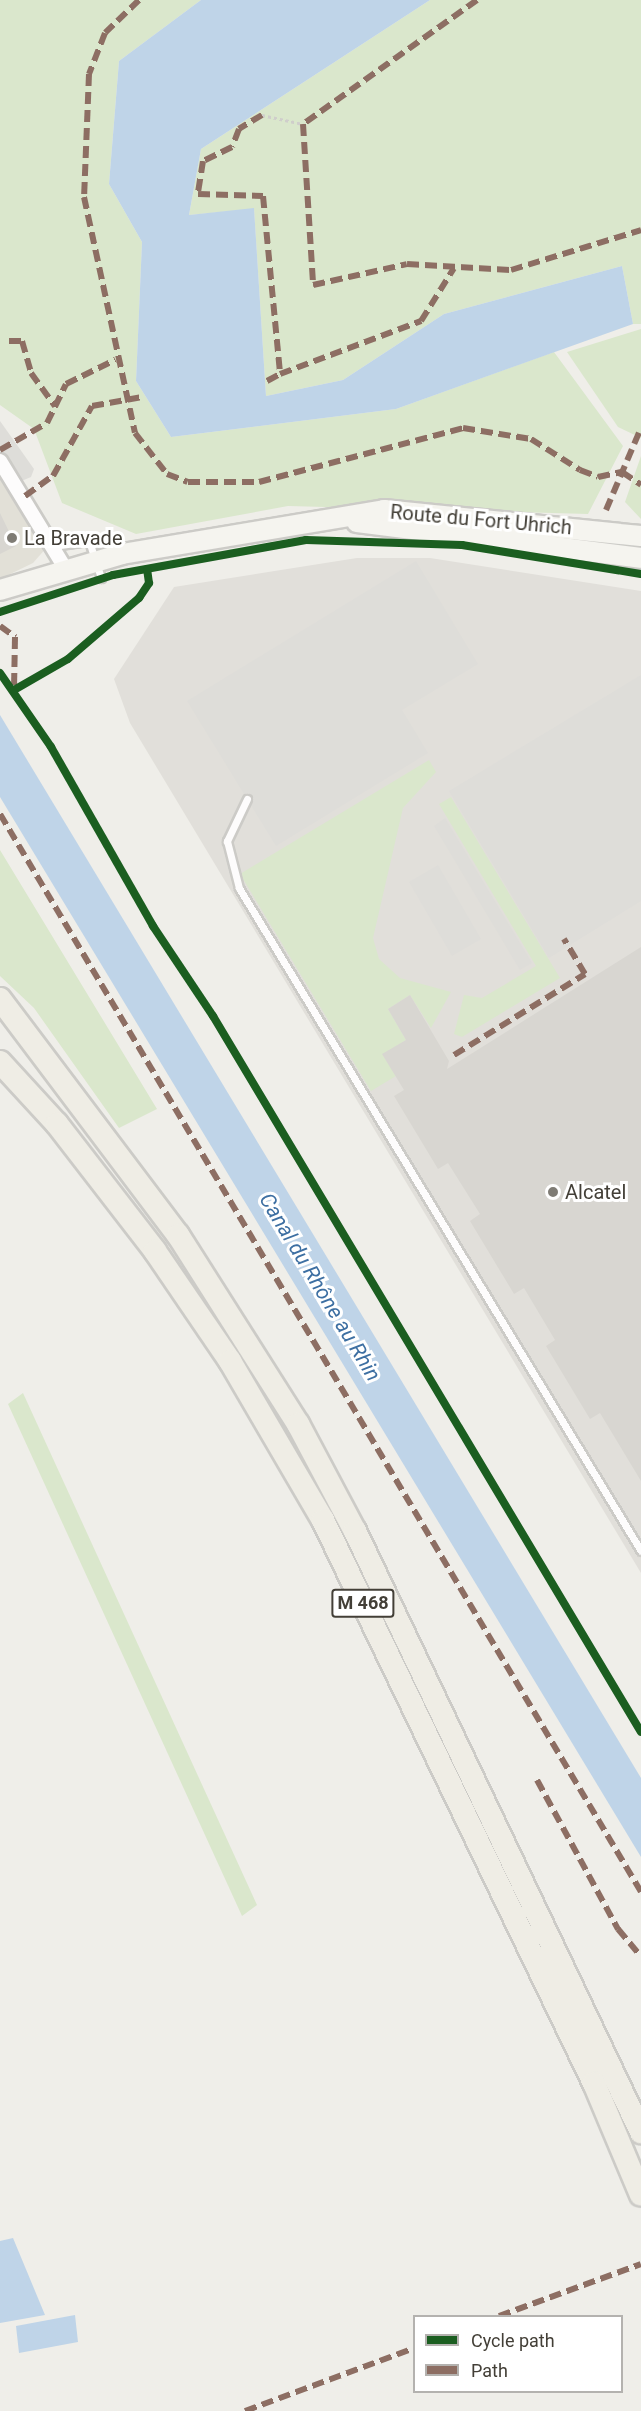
<!DOCTYPE html>
<meta charset="utf-8">
<style>
body{margin:0}
#map{position:relative;width:641px;height:2411px;overflow:hidden;background:#efeee9;font-family:Roboto,sans-serif}
div>[style]{position:absolute}
[style*='--x']{left:calc(var(--x)*1px);top:calc(var(--y)*1px);width:calc(var(--w)*1px);rotate:calc(var(--a)*1deg)}
.residential>*{inset:0;background:#e2e0d7}
.industrial>*{inset:0;background:#e1dfda}
.green>*{inset:0;background:#dae7cc}
.parking>*{inset:0;background:#deddd9}
.water>*{inset:0;background:#bfd4e8}
.building>*{inset:0;background:#d8d6d1}
.path>*{height:3px;margin-top:-1.5px;transform-origin:0;background:repeating-linear-gradient(90deg,#cfcecb 0 3px,transparent 0 6px)}
.roads{filter:drop-shadow(2px 0 #cccbc7) drop-shadow(-2px 0 #cccbc7) drop-shadow(0 2px #cccbc7) drop-shadow(0 -2px #cccbc7)}
.lane>*{height:7px;margin:-3.5px;padding:0 3.5px;transform-origin:3.5px;border-radius:3.5px;background:#fdfcfc}
.street>*{height:14px;margin:-7px;padding:0 7px;transform-origin:7px;border-radius:7px;background:#fdfcfc}
.secondary>*{height:20px;margin:-10px;padding:0 10px;transform-origin:10px;border-radius:10px;background:#f5f4ef}
.primary>*{height:22px;margin:-11px;padding:0 11px;transform-origin:11px;border-radius:11px;background:#efede5}
.quiet>*{height:6px;margin-top:-3px;transform-origin:0;background:repeating-linear-gradient(90deg,#8d6e63 0 12px,transparent 0 18px)}
.cycleway>*{height:8px;margin:-4px;padding:0 4px;transform-origin:4px;border-radius:4px;background:#1b5e20}
.dots>*{width:16px;height:16px;translate:-50% -50%;box-sizing:border-box;border:3px solid #fff;border-radius:50%}
span{translate:-50% -50%;white-space:nowrap;text-align:center;line-height:1.15;-webkit-text-stroke:6px #fff;paint-order:stroke}
.shield-label span{padding:2px 4px;background:#fff;border:2px solid;border-radius:4px;-webkit-text-stroke-width:0}
.shield-label{font-size:18px;color:#433f37;font-weight:700}
.street-label{font-size:20px;color:#433f37}
.poi-label{font-size:20px;color:#433f37}
.left{translate:0 -50%;text-align:left}
.water-label{font-size:21px;color:#3d6fa2;font-style:italic}
.legend{position:absolute;left:413px;top:2315px;width:210px;height:78px;box-sizing:border-box;background:#fff;border:2px solid #b4b2af;margin:0;padding:8px 10px;list-style:none;font-size:18px;color:#433f37}
.legend li{display:flex;align-items:center;gap:12px;height:30px}
.legend b{width:30px;border:2px solid #b4b2af}
</style>
<div id="map">
<div class="residential">
<div style="clip-path:polygon(0 452px,55px 538px,33px 563px,0 579px)"></div>
</div>
<div class="industrial">
<div style="clip-path:polygon(357px 558px,430px 558px,641px 591px,641px 1573px,130px 723px,114px 679px,174px 587px)"></div>
</div>
<div class="green">
<div style="clip-path:polygon(0 0,201px 0,119px 61px,109px 184px,142px 242px,136px 381px,171px 437px,396px 409px,554px 352px,623px 446px,588px 514px,288px 506px,136px 534px,62px 503px,34px 429px,0 405px)"></div>
<div style="clip-path:polygon(430px 0,641px 0,641px 324px,633px 324px,622px 266px,444px 314px,343px 380px,266px 396px,254px 209px,189px 215px,201px 149px)"></div>
<div style="clip-path:polygon(641px 329px,641px 438px,618px 427px,567px 352px)"></div>
<div style="clip-path:polygon(641px 456px,641px 519px,625px 502px)"></div>
<div style="clip-path:polygon(429px 760px,436px 772px,403px 808px,373px 938px,379px 959px,400px 978px,451px 992px,431px 1028px,410px 995px,388px 1009px,406px 1040px,383px 1055px,396px 1076px,371px 1091px,240px 874px)"></div>
<div style="clip-path:polygon(451px 797px,560px 978px,462px 1037px,454px 1034px,464px 995px,482px 998px,536px 966px,439px 804px)"></div>
<div style="clip-path:polygon(0 850px,157px 1109px,119px 1128px,34px 1008px,0 976px)"></div>
<div style="clip-path:polygon(23px 1393px,257px 1905px,242px 1916px,8px 1404px)"></div>
</div>
<div class="parking">
<div style="clip-path:polygon(0 421px,34px 469px,31px 477px,19px 482px,0 458px)"></div>
<div style="clip-path:polygon(416px 561px,478px 664px,402px 710px,428px 753px,276px 846px,187px 701px)"></div>
<div style="clip-path:polygon(641px 675px,641px 901px,549px 958px,449px 791px)"></div>
<div style="clip-path:polygon(445px 818px,532px 963px,520px 970px,434px 826px)"></div>
<div style="clip-path:polygon(438px 865px,481px 939px,452px 956px,409px 882px)"></div>
</div>
<div class="water">
<div style="clip-path:polygon(201px 0,430px 0,201px 149px,189px 215px,254px 208px,266px 396px,343px 380px,444px 314px,622px 266px,633px 324px,396px 409px,171px 437px,136px 381px,142px 242px,109px 184px,119px 61px)"></div>
<div style="clip-path:polygon(0 715px,641px 1778px,641px 1857px,0 797px)"></div>
<div style="clip-path:polygon(13px 2238px,45px 2315px,0 2323px,0 2241px)"></div>
<div style="clip-path:polygon(75px 2315px,78px 2342px,19px 2353px,16px 2326px)"></div>
</div>
<div class="building">
<div style="clip-path:polygon(0 513px,16px 546px,0 554px)"></div>
<div style="clip-path:polygon(641px 947px,641px 1481px,600px 1413px,590px 1419px,546px 1346px,555px 1340px,524px 1288px,514px 1294px,470px 1221px,480px 1214px,448px 1163px,438px 1169px,394px 1096px,404px 1090px,382px 1054px,406px 1040px,388px 1009px,410px 995px,449px 1061px,447px 1069px)"></div>
</div>
<div class="path">
<div style="--x:262;--y:115;--w:42;--a:12.4"></div>
</div>
<div class="roads">
<div class="lane">
<div style="--x:53;--y:546;--w:36;--a:-8"></div>
<div style="--x:89;--y:541;--w:39;--a:72"></div>
<div style="--x:247;--y:799;--w:47;--a:115.5"></div>
<div style="--x:227;--y:841;--w:49;--a:75.7"></div>
<div style="--x:239;--y:888;--w:775;--a:58.77"></div>
</div>
<div class="street">
<div style="--x:0;--y:461;--w:125;--a:58.7"></div>
</div>
<div class="secondary">
<div style="--x:357;--y:522;--w:286;--a:7.2"></div>
<div style="--x:0;--y:590;--w:127;--a:-16.4"></div>
<div style="--x:122;--y:554;--w:266;--a:-9.5"></div>
<div style="--x:384;--y:510;--w:258;--a:5.8"></div>
</div>
<div class="primary">
<div style="--x:0;--y:999;--w:296;--a:53"></div>
<div style="--x:178;--y:1235;--w:224;--a:57.6"></div>
<div style="--x:298;--y:1424;--w:121;--a:62"></div>
<div style="--x:355;--y:1531;--w:666;--a:64.55"></div>
<div style="--x:0;--y:1062;--w:84;--a:47.4"></div>
<div style="--x:57;--y:1124;--w:160;--a:52.3"></div>
<div style="--x:155;--y:1251;--w:133;--a:55.7"></div>
<div style="--x:230;--y:1361;--w:184;--a:59.7"></div>
<div style="--x:323;--y:1520;--w:625;--a:64.3"></div>
<div style="--x:594;--y:2083;--w:121;--a:67.2"></div>
</div>
</div>
<div class="quiet">
<div style="--x:139;--y:0;--w:47;--a:135.9"></div>
<div style="--x:105;--y:33;--w:44;--a:111.3"></div>
<div style="--x:89;--y:74;--w:123;--a:92.3"></div>
<div style="--x:84;--y:197;--w:241;--a:77.8"></div>
<div style="--x:135;--y:433;--w:52;--a:52"></div>
<div style="--x:167;--y:474;--w:22;--a:21"></div>
<div style="--x:188;--y:482;--w:71;--a:0"></div>
<div style="--x:259;--y:482;--w:211;--a:-14.8"></div>
<div style="--x:463;--y:428;--w:69;--a:9.2"></div>
<div style="--x:531;--y:439;--w:58;--a:32.3"></div>
<div style="--x:580;--y:470;--w:19;--a:21"></div>
<div style="--x:598;--y:477;--w:25;--a:-12"></div>
<div style="--x:622;--y:472;--w:23;--a:34"></div>
<div style="--x:477;--y:0;--w:214;--a:144.5"></div>
<div style="--x:303;--y:124;--w:161;--a:86.4"></div>
<div style="--x:313;--y:285;--w:96;--a:-12.6"></div>
<div style="--x:407;--y:264;--w:104;--a:3.3"></div>
<div style="--x:511;--y:270;--w:136;--a:-17.1"></div>
<div style="--x:262;--y:115;--w:27;--a:149"></div>
<div style="--x:239;--y:129;--w:19;--a:111"></div>
<div style="--x:232;--y:147;--w:32;--a:154"></div>
<div style="--x:203;--y:161;--w:33;--a:99"></div>
<div style="--x:198;--y:194;--w:65;--a:1.8"></div>
<div style="--x:263;--y:196;--w:179;--a:84.5"></div>
<div style="--x:280;--y:374;--w:151;--a:-20.6"></div>
<div style="--x:421;--y:321;--w:62;--a:-58.1"></div>
<div style="--x:9;--y:341;--w:13;--a:0"></div>
<div style="--x:22;--y:341;--w:33;--a:74"></div>
<div style="--x:31;--y:373;--w:41;--a:54"></div>
<div style="--x:267;--y:381;--w:15;--a:-28"></div>
<div style="--x:0;--y:450;--w:54;--a:-29.9"></div>
<div style="--x:47;--y:423;--w:43;--a:-64"></div>
<div style="--x:66;--y:384;--w:55;--a:-26.1"></div>
<div style="--x:25;--y:496;--w:34;--a:-36"></div>
<div style="--x:53;--y:476;--w:80;--a:-60.9"></div>
<div style="--x:92;--y:406;--w:51;--a:-10.2"></div>
<div style="--x:606;--y:510;--w:89;--a:-66.9"></div>
<div style="--x:0;--y:626;--w:19;--a:36"></div>
<div style="--x:15;--y:637;--w:53;--a:91.1"></div>
<div style="--x:0;--y:814;--w:1254;--a:59.26"></div>
<div style="--x:454;--y:1055;--w:154;--a:-31.7"></div>
<div style="--x:585;--y:974;--w:41;--a:-121"></div>
<div style="--x:537;--y:1780;--w:170;--a:61.5"></div>
<div style="--x:618;--y:1929;--w:35;--a:50"></div>
<div style="--x:499;--y:2316;--w:151;--a:-20.1"></div>
<div style="--x:245;--y:2411;--w:180;--a:-20.4"></div>
</div>
<div class="cycleway">
<div style="--x:0;--y:612;--w:119;--a:-18.1"></div>
<div style="--x:113;--y:575;--w:196;--a:-10.3"></div>
<div style="--x:306;--y:540;--w:156;--a:1.8"></div>
<div style="--x:462;--y:545;--w:181;--a:9.2"></div>
<div style="--x:0;--y:673;--w:90;--a:55.4"></div>
<div style="--x:51;--y:747;--w:206;--a:60.3"></div>
<div style="--x:153;--y:926;--w:108;--a:56.3"></div>
<div style="--x:213;--y:1016;--w:834;--a:59.13"></div>
<div style="--x:14;--y:690;--w:62;--a:-29.9"></div>
<div style="--x:68;--y:659;--w:94;--a:-40.7"></div>
<div style="--x:139;--y:598;--w:18;--a:-56"></div>
<div style="--x:149;--y:583;--w:14;--a:-98"></div>
</div>
<div class="dots">
<div style="left:12px;top:538px;background:#7f7c75"></div>
<div style="left:553px;top:1192px;background:#7f7c75"></div>
</div>
<div class="shield-label">
<span style="left:363px;top:1603px">M 468</span>
</div>
<div class="street-label">
<span style="left:481px;top:520px;rotate:5deg">Route du Fort Uhrich</span>
</div>
<div class="poi-label">
<span class="left" style="left:24px;top:538px">La Bravade</span>
<span class="left" style="left:565px;top:1192px">Alcatel</span>
</div>
<div class="water-label">
<span style="left:320px;top:1287px;rotate:59deg">Canal du Rhône au Rhin</span>
</div>
<ul class="legend">
<li><b style="height:8px;background:#1b5e20"></b>Cycle path</li>
<li><b style="height:8px;background:#8d6e63"></b>Path</li>
</ul>
</div>
